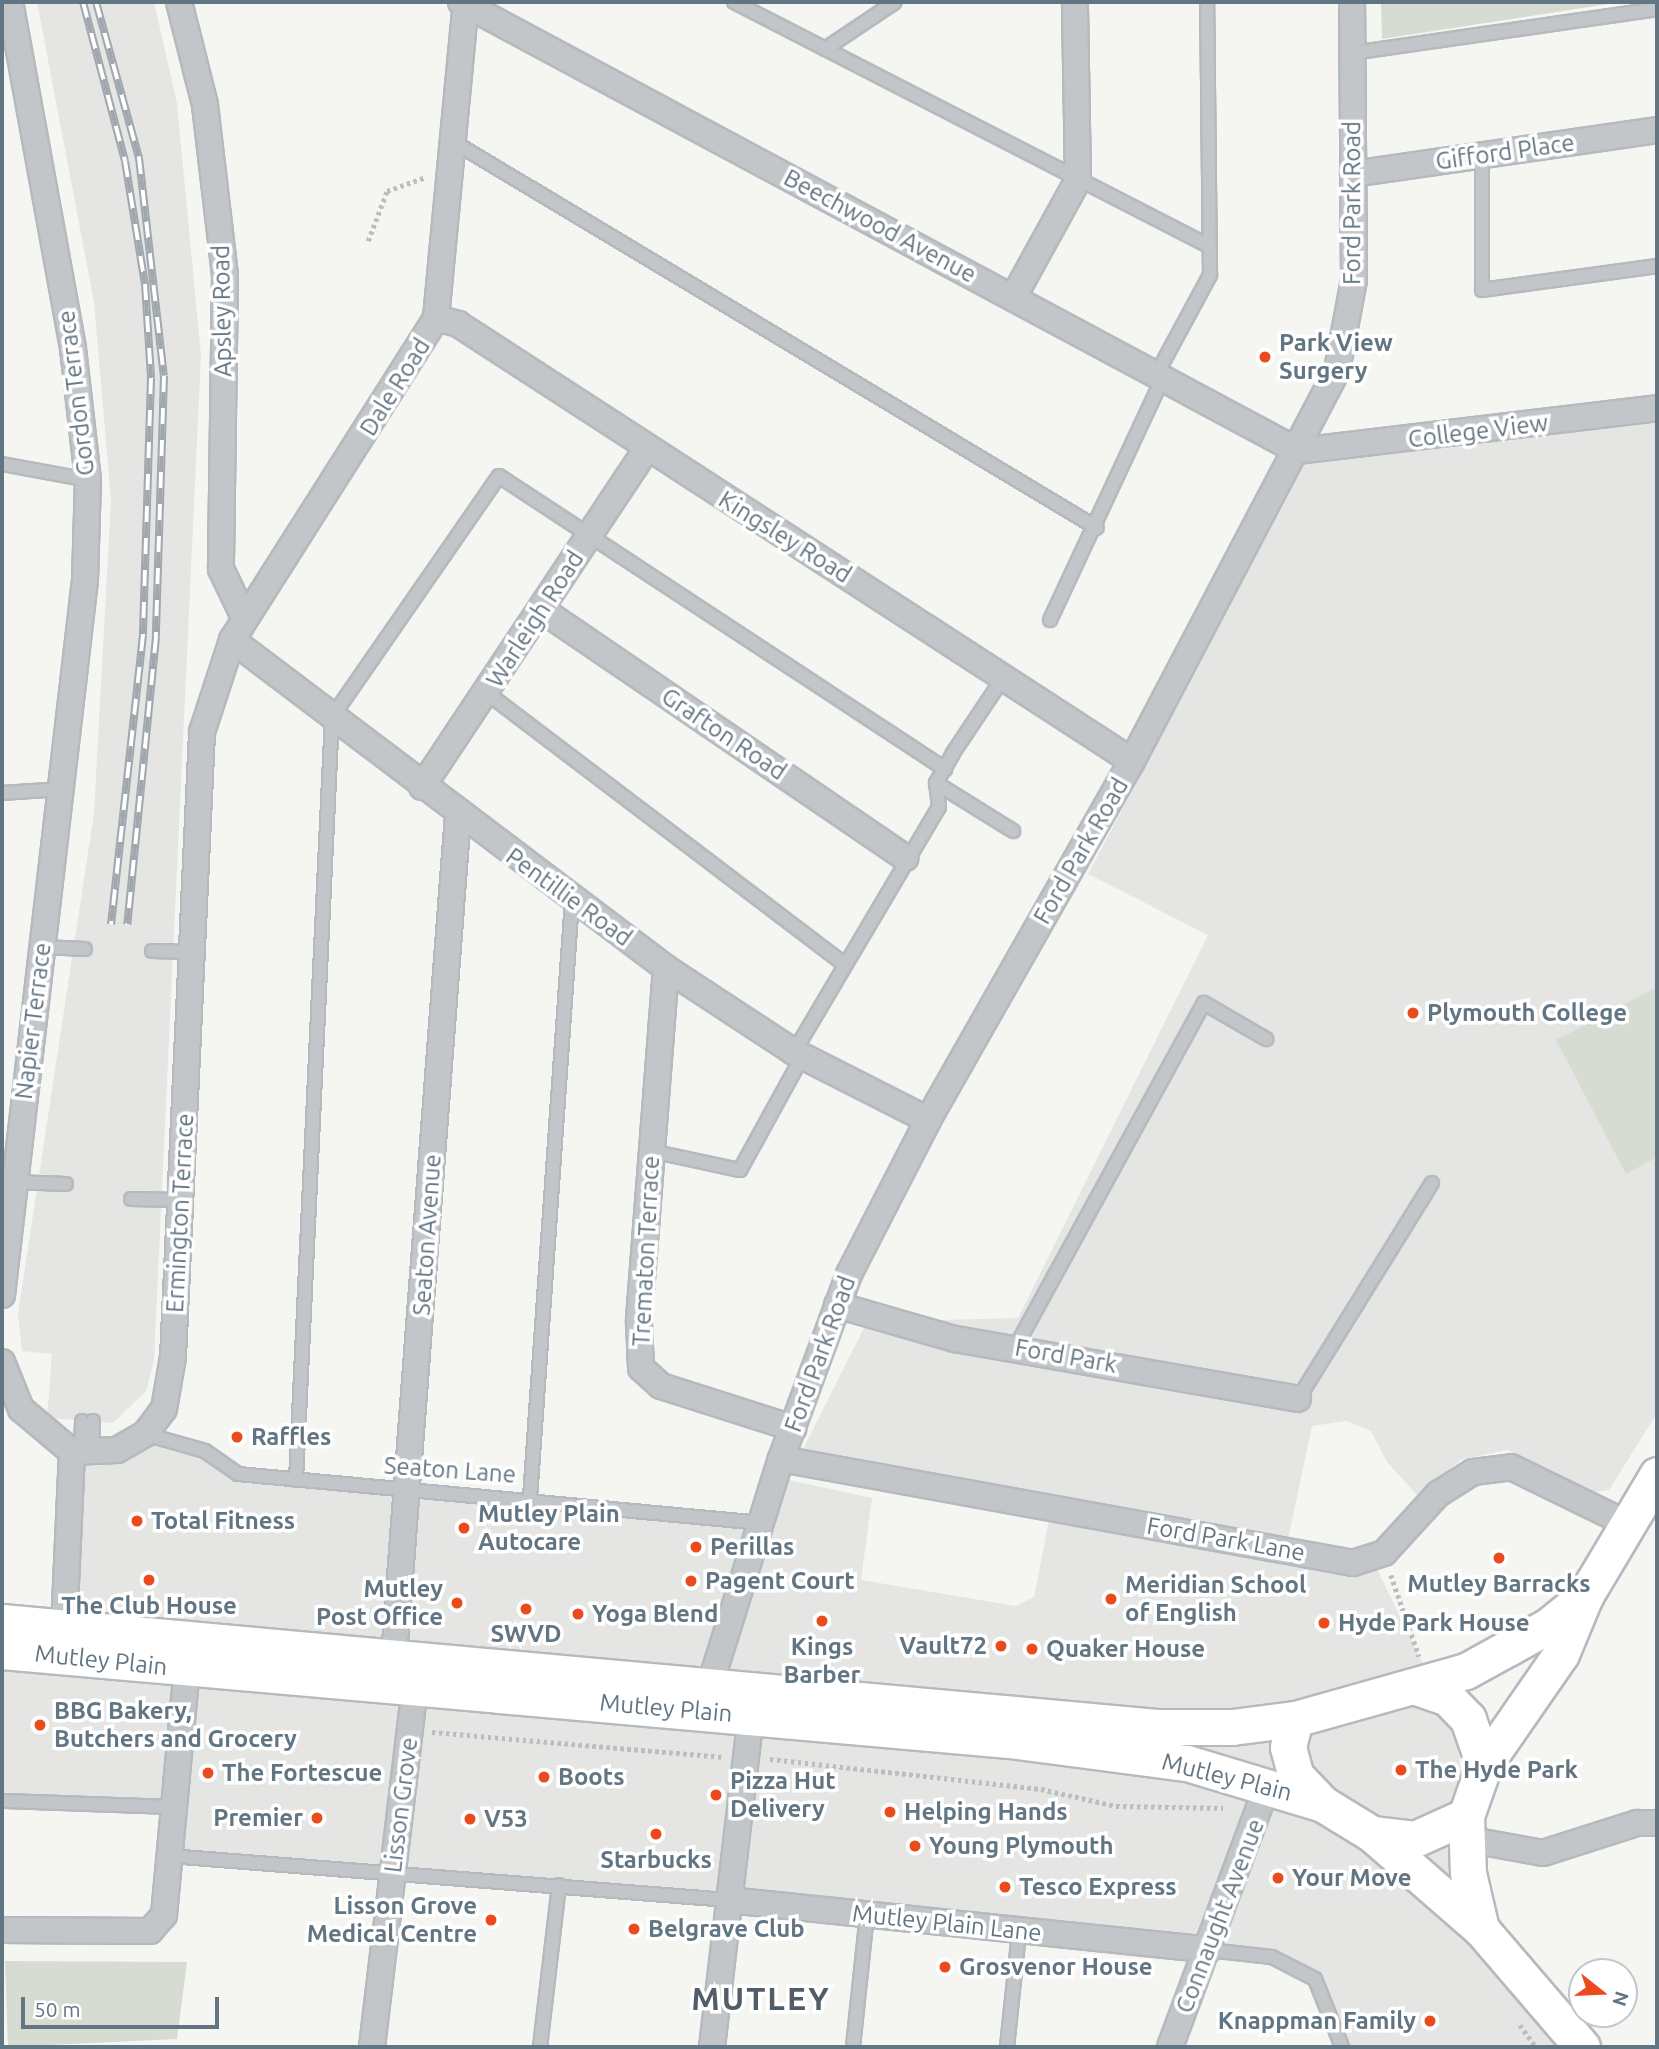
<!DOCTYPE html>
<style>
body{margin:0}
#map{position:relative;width:1659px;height:2049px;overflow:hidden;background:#f5f5f1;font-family:Ubuntu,sans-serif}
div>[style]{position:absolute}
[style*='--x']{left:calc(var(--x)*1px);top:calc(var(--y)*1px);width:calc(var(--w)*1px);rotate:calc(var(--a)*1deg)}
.built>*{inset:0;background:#e5e6e4}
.green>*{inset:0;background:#d6dcd2}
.path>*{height:4.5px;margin-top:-2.25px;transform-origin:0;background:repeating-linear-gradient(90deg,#bbbec0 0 3.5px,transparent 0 7px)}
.roads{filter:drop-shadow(2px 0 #b4babe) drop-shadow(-2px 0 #b4babe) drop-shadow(0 2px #b4babe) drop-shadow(0 -2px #b4babe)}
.lane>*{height:12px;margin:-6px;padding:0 6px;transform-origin:6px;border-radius:6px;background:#c2c6c9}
.street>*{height:24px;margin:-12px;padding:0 12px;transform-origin:12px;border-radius:12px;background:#c2c6c9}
.secondary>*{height:35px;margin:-17.5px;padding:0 17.5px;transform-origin:17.5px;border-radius:17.5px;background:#fff}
.rail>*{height:8px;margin-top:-4px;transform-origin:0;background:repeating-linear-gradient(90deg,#fff 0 16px,#a0a7ad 0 32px);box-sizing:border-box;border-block:2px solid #a0a7ad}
.dots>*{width:19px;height:19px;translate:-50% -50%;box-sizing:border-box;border:4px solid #fff;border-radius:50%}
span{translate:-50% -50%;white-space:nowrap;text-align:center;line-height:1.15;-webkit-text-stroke:7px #fff;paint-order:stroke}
.street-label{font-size:24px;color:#627583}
.poi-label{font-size:24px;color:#627583;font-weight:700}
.left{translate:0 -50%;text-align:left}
.right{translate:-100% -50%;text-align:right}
.district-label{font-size:32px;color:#515e68;font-weight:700;letter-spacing:2px}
.frame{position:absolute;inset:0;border:4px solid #627583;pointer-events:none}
.north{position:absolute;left:1568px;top:1958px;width:70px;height:70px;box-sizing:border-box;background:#fff;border:2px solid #c0c8cd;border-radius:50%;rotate:108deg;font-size:19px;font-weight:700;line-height:28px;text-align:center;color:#627583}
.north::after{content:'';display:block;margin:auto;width:24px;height:32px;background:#ea4a1c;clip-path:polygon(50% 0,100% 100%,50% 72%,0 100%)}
.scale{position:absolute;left:21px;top:1997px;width:198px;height:32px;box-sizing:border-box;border:4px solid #627583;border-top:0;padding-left:9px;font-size:21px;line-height:24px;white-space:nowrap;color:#627583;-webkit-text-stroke:5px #fff;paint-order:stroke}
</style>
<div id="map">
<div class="built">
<div style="clip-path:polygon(37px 2px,154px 2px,177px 103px,201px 355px,154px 1360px,146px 1391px,113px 1423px,47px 1418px,52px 1354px,22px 1351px,18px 1314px,94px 813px,111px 500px,94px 302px)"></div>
<div style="clip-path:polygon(1657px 418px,1657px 1413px,1609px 1490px,1581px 1494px,1508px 1450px,1462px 1459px,1417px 1495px,1387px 1462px,1371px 1431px,1347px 1421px,1312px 1426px,1286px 1549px,797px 1461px,867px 1322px,1018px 1318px,1208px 935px,1088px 874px,1306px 462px)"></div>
<div style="clip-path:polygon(145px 1434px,238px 1474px,761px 1523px,784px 1479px,872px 1498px,861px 1580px,1016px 1606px,1034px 1597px,1050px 1515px,1378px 1571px,1456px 1732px,1481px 1929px,1566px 2027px,1558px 2047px,1342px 2047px,1315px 1979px,1271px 1957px,169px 1856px,173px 1808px,2px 1801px,2px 1624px,66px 1631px,72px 1452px)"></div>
</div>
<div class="green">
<div style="clip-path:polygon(1381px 2px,1621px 2px,1382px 39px)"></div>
<div style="clip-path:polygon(1657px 987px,1657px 1157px,1626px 1174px,1556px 1040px)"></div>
<div style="clip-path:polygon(5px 1961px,187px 1962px,177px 2039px,8px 2047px)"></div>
</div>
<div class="path">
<div style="--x:368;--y:241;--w:53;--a:-69.2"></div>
<div style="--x:387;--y:191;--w:41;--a:-19.7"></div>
<div style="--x:1391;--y:1575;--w:86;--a:70.9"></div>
<div style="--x:432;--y:1732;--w:292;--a:4.9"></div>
<div style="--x:770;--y:1759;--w:273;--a:6.3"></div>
<div style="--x:1041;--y:1789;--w:77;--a:12.8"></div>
<div style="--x:1116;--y:1806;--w:107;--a:1.1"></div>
<div style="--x:1520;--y:2025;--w:27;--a:54"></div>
</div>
<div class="roads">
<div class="lane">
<div style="--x:734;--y:2;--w:532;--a:27.19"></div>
<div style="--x:825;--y:49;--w:84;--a:-33.9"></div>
<div style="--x:1352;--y:53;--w:308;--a:-8.2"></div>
<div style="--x:457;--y:144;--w:746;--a:30.96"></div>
<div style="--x:1482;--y:155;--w:135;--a:90"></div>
<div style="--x:1482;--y:290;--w:177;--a:-7.8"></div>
<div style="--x:1156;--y:375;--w:114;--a:-61.6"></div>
<div style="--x:1210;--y:275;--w:273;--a:-90.6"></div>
<div style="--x:2;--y:464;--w:87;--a:10.5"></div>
<div style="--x:1050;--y:620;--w:267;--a:-65"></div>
<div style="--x:487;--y:693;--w:447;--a:37.2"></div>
<div style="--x:936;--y:783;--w:91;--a:31.9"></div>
<div style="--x:2;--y:793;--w:58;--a:-3.9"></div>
<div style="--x:42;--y:947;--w:43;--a:2.7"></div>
<div style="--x:152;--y:951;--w:40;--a:1.4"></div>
<div style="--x:794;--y:1052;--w:285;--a:-59.4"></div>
<div style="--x:939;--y:807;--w:24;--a:-97"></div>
<div style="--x:936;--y:783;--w:34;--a:-60"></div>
<div style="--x:953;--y:753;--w:94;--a:-56.3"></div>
<div style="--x:651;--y:1151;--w:91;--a:12.1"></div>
<div style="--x:740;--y:1170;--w:129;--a:-61.2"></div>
<div style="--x:15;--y:1182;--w:51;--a:2.2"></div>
<div style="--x:131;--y:1199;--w:49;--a:1.2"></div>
<div style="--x:1016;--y:1346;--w:391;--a:-61.3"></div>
<div style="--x:1204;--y:1003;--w:72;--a:30.1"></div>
<div style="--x:1298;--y:1399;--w:254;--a:-58.2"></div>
<div style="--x:145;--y:1434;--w:62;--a:15.8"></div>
<div style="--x:205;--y:1451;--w:40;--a:34.9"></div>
<div style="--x:238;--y:1474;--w:525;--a:5.35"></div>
<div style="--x:81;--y:1451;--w:30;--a:-88"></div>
<div style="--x:93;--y:1451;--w:30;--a:-90"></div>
<div style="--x:296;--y:1480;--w:764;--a:-87.3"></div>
<div style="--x:332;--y:717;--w:293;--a:-55.3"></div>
<div style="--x:499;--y:476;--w:534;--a:33.3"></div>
<div style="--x:530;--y:1498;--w:599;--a:-85.98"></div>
<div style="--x:2;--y:1801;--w:171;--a:2"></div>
<div style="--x:169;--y:1856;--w:561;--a:4.5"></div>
<div style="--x:1208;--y:1950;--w:64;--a:6.2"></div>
<div style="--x:1272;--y:1957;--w:48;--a:27.1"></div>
<div style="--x:1315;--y:1979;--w:73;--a:68.3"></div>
<div style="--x:540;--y:2047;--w:163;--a:-83.3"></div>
<div style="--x:853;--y:2047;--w:134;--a:-84"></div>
<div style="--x:1007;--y:2047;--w:116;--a:-84"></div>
</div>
<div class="street">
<div style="--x:179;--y:2;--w:106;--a:75.8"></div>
<div style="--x:205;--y:105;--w:171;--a:83.3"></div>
<div style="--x:225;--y:275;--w:294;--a:90.8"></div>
<div style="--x:221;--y:569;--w:55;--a:64.4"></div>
<div style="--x:461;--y:2;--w:950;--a:28.21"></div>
<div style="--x:1298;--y:451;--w:362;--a:-6.8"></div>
<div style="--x:1353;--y:174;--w:307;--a:-8.2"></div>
<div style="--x:1013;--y:298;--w:135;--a:-61.2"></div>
<div style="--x:1078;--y:180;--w:178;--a:-91"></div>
<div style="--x:436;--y:318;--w:23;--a:15"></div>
<div style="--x:458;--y:324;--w:803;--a:32.96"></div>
<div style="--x:542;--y:610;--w:440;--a:34.3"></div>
<div style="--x:232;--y:640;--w:544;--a:37.08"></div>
<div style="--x:666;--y:968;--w:153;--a:33.3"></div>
<div style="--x:794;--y:1052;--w:150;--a:26.9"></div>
<div style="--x:422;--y:787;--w:405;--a:-56.4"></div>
<div style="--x:666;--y:968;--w:355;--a:94.4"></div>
<div style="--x:639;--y:1322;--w:46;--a:87.5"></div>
<div style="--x:641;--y:1368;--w:27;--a:42"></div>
<div style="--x:661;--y:1386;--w:139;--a:17.7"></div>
<div style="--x:2;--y:1295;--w:720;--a:-83.38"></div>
<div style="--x:85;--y:580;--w:100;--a:-88.3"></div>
<div style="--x:88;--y:480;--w:133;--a:-96.5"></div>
<div style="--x:73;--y:348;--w:352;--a:-100.3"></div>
<div style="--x:837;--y:1305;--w:123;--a:16.1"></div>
<div style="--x:955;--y:1339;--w:348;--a:9.9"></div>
<div style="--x:2;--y:1362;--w:51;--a:68"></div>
<div style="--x:21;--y:1409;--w:67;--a:40.1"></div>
<div style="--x:72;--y:1452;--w:45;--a:-2.5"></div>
<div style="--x:117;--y:1450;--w:32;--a:-30"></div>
<div style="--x:145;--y:1434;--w:31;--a:-53"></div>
<div style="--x:164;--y:1409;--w:53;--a:-80.2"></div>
<div style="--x:173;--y:1357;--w:626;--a:-87.34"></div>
<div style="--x:202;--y:732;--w:97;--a:-71.9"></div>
<div style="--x:232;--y:640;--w:381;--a:-57.6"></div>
<div style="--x:436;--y:318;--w:317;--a:-84.6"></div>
<div style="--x:781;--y:1459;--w:581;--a:10.3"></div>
<div style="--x:1353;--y:1563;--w:33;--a:-18"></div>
<div style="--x:1384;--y:1553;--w:80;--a:-47.5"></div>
<div style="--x:1438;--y:1494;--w:41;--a:-32.2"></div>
<div style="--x:1473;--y:1472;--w:38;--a:-7"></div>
<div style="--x:1511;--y:1467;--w:130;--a:26"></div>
<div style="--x:64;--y:1628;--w:176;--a:-87.4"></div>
<div style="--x:394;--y:1656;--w:843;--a:-85.65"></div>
<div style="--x:710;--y:1685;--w:237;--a:-72.6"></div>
<div style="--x:781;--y:1459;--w:197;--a:-69.8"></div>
<div style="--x:849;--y:1274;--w:173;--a:-62.8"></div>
<div style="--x:928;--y:1120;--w:413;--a:-60.4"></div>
<div style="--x:1132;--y:761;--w:441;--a:-62.3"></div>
<div style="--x:1337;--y:370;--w:92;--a:-79.3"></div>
<div style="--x:1354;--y:280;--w:278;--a:-90.4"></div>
<div style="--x:1466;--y:1839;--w:78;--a:10.3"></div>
<div style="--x:1543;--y:1853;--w:99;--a:-17.7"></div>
<div style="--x:1637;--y:1823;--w:20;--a:0"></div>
<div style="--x:728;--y:1900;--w:483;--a:5.9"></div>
<div style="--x:2;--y:1930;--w:148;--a:0.4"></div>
<div style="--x:150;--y:1931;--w:21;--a:-49"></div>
<div style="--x:164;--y:1915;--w:247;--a:-84.7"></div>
<div style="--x:372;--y:2047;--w:362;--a:-83.2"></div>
<div style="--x:712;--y:2047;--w:333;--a:-83.3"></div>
<div style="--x:1170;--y:2047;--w:282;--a:-69.6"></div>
</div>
<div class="secondary">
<div style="--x:2;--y:1622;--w:1162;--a:5.19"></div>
<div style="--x:1159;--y:1727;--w:73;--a:0"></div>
<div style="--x:1232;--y:1727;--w:64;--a:-7.2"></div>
<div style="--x:1295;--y:1719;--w:178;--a:-15.7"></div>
<div style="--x:1466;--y:1671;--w:94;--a:-28.8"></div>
<div style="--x:1548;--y:1626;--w:48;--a:-39"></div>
<div style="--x:2;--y:1651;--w:1011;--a:5.05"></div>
<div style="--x:1009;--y:1740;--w:179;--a:7.4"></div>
<div style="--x:1187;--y:1763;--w:142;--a:16.8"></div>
<div style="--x:1295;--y:1719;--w:29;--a:104"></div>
<div style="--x:1288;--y:1747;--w:30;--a:75"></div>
<div style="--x:1296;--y:1776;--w:39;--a:46"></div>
<div style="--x:1323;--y:1804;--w:57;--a:31.5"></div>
<div style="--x:1372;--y:1834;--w:43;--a:6.6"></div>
<div style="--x:1415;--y:1839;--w:56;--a:-24.3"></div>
<div style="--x:1466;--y:1816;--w:54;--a:-70.6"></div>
<div style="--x:1484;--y:1765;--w:49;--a:-109.2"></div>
<div style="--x:1468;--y:1719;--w:29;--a:-134"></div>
<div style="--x:1448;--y:1698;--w:36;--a:-161"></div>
<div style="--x:1484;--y:1765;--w:135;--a:-55.3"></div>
<div style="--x:1561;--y:1654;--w:63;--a:-67.5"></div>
<div style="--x:1585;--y:1596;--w:141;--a:-59.2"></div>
<div style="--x:1466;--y:1816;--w:57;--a:88"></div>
<div style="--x:1468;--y:1873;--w:57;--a:76.9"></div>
<div style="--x:1372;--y:1834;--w:145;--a:41.1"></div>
<div style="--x:1481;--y:1929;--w:155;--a:49.4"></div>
</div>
</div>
<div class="rail">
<div style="--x:83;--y:2;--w:164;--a:75.2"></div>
<div style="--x:125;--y:161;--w:125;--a:80.8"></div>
<div style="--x:145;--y:284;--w:94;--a:86.3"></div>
<div style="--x:151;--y:378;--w:257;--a:91.8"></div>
<div style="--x:143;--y:635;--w:291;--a:96.3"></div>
<div style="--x:96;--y:2;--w:162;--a:74.6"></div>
<div style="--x:139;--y:158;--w:219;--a:83.5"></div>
<div style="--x:164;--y:376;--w:261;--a:91.8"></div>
<div style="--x:156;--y:637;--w:289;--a:95.7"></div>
</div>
<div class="dots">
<div style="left:1265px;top:357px;background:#ea4a1c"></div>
<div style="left:1413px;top:1013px;background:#ea4a1c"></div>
<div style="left:237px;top:1437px;background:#ea4a1c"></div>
<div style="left:137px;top:1521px;background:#ea4a1c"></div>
<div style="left:464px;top:1528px;background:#ea4a1c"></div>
<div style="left:696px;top:1547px;background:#ea4a1c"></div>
<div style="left:1499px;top:1558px;background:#ea4a1c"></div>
<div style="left:149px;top:1580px;background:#ea4a1c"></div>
<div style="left:691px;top:1581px;background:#ea4a1c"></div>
<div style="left:1111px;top:1599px;background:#ea4a1c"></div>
<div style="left:457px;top:1603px;background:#ea4a1c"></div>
<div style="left:526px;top:1609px;background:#ea4a1c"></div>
<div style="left:578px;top:1614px;background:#ea4a1c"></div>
<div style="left:822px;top:1621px;background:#ea4a1c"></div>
<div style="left:1324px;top:1623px;background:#ea4a1c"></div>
<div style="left:1001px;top:1646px;background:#ea4a1c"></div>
<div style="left:1032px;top:1649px;background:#ea4a1c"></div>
<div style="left:40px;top:1725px;background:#ea4a1c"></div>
<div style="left:1401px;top:1770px;background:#ea4a1c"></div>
<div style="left:208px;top:1773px;background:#ea4a1c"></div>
<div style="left:544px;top:1777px;background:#ea4a1c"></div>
<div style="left:716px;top:1795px;background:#ea4a1c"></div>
<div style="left:890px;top:1812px;background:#ea4a1c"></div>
<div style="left:317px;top:1818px;background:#ea4a1c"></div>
<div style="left:470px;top:1819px;background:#ea4a1c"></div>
<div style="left:656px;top:1834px;background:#ea4a1c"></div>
<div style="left:915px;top:1846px;background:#ea4a1c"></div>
<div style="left:1278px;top:1878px;background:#ea4a1c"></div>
<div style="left:1005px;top:1887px;background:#ea4a1c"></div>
<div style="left:491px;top:1920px;background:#ea4a1c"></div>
<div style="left:634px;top:1929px;background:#ea4a1c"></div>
<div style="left:945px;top:1967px;background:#ea4a1c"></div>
<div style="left:1430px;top:2021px;background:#ea4a1c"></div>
</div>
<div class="street-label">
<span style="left:1505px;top:152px;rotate:-8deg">Gifford Place</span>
<span style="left:1352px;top:203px;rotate:-90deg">Ford Park Road</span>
<span style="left:880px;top:226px;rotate:28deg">Beechwood Avenue</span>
<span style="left:222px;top:311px;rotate:-91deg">Apsley Road</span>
<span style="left:395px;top:387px;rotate:-58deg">Dale Road</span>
<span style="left:76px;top:393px;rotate:-97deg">Gordon Terrace</span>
<span style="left:1478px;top:431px;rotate:-7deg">College View</span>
<span style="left:785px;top:537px;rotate:32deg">Kingsley Road</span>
<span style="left:535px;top:619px;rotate:-57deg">Warleigh Road</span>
<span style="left:724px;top:734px;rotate:34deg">Grafton Road</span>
<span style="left:1081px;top:851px;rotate:-60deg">Ford Park Road</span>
<span style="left:569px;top:897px;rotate:36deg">Pentillie Road</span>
<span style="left:33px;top:1021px;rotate:-83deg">Napier Terrace</span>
<span style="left:180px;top:1213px;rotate:-87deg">Ermington Terrace</span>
<span style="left:427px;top:1235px;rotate:-86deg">Seaton Avenue</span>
<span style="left:646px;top:1251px;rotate:-87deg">Trematon Terrace</span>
<span style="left:820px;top:1354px;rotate:-70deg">Ford Park Road</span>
<span style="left:1066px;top:1356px;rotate:10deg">Ford Park</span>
<span style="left:450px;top:1470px;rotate:4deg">Seaton Lane</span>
<span style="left:1226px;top:1539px;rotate:10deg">Ford Park Lane</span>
<span style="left:101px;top:1660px;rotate:6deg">Mutley Plain</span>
<span style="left:666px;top:1708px;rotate:5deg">Mutley Plain</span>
<span style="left:1227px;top:1777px;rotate:14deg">Mutley Plain</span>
<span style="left:401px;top:1805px;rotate:-83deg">Lisson Grove</span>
<span style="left:1220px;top:1916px;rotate:-69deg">Connaught Avenue</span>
<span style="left:947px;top:1923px;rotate:6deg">Mutley Plain Lane</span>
</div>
<div class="poi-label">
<span class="left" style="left:1279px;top:357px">Park View<br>Surgery</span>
<span class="left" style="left:1427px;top:1013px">Plymouth College</span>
<span class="left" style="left:251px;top:1437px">Raffles</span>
<span class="left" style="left:478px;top:1528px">Mutley Plain<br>Autocare</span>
<span class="left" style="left:151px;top:1521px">Total Fitness</span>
<span class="left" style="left:710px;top:1547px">Perillas</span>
<span class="left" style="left:705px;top:1581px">Pagent Court</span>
<span style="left:1499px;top:1584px">Mutley Barracks</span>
<span class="left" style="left:1125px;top:1599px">Meridian School<br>of English</span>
<span class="right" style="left:443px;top:1603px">Mutley<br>Post Office</span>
<span style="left:149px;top:1606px">The Club House</span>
<span class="left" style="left:592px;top:1614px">Yoga Blend</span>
<span class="left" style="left:1338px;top:1623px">Hyde Park House</span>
<span style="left:526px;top:1634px">SWVD</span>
<span class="right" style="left:987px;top:1646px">Vault72</span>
<span style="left:822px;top:1661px">Kings<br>Barber</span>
<span class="left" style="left:1046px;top:1649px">Quaker House</span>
<span class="left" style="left:54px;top:1725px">BBG Bakery,<br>Butchers and Grocery</span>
<span class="left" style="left:1415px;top:1770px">The Hyde Park</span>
<span class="left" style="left:222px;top:1773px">The Fortescue</span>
<span class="left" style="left:558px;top:1777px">Boots</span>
<span class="left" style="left:730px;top:1795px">Pizza Hut<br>Delivery</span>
<span class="left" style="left:904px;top:1812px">Helping Hands</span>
<span class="right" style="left:303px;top:1818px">Premier</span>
<span class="left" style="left:484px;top:1819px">V53</span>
<span class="left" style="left:929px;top:1846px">Young Plymouth</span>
<span style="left:656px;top:1860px">Starbucks</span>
<span class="left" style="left:1292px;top:1878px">Your Move</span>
<span class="left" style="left:1019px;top:1887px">Tesco Express</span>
<span class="right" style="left:477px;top:1920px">Lisson Grove<br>Medical Centre</span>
<span class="left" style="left:648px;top:1929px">Belgrave Club</span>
<span class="left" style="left:959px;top:1967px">Grosvenor House</span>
<span class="right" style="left:1416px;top:2021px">Knappman Family</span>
</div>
<div class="district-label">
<span style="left:761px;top:1998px">MUTLEY</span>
</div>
<div class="frame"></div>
<div class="north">N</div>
<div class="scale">50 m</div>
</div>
